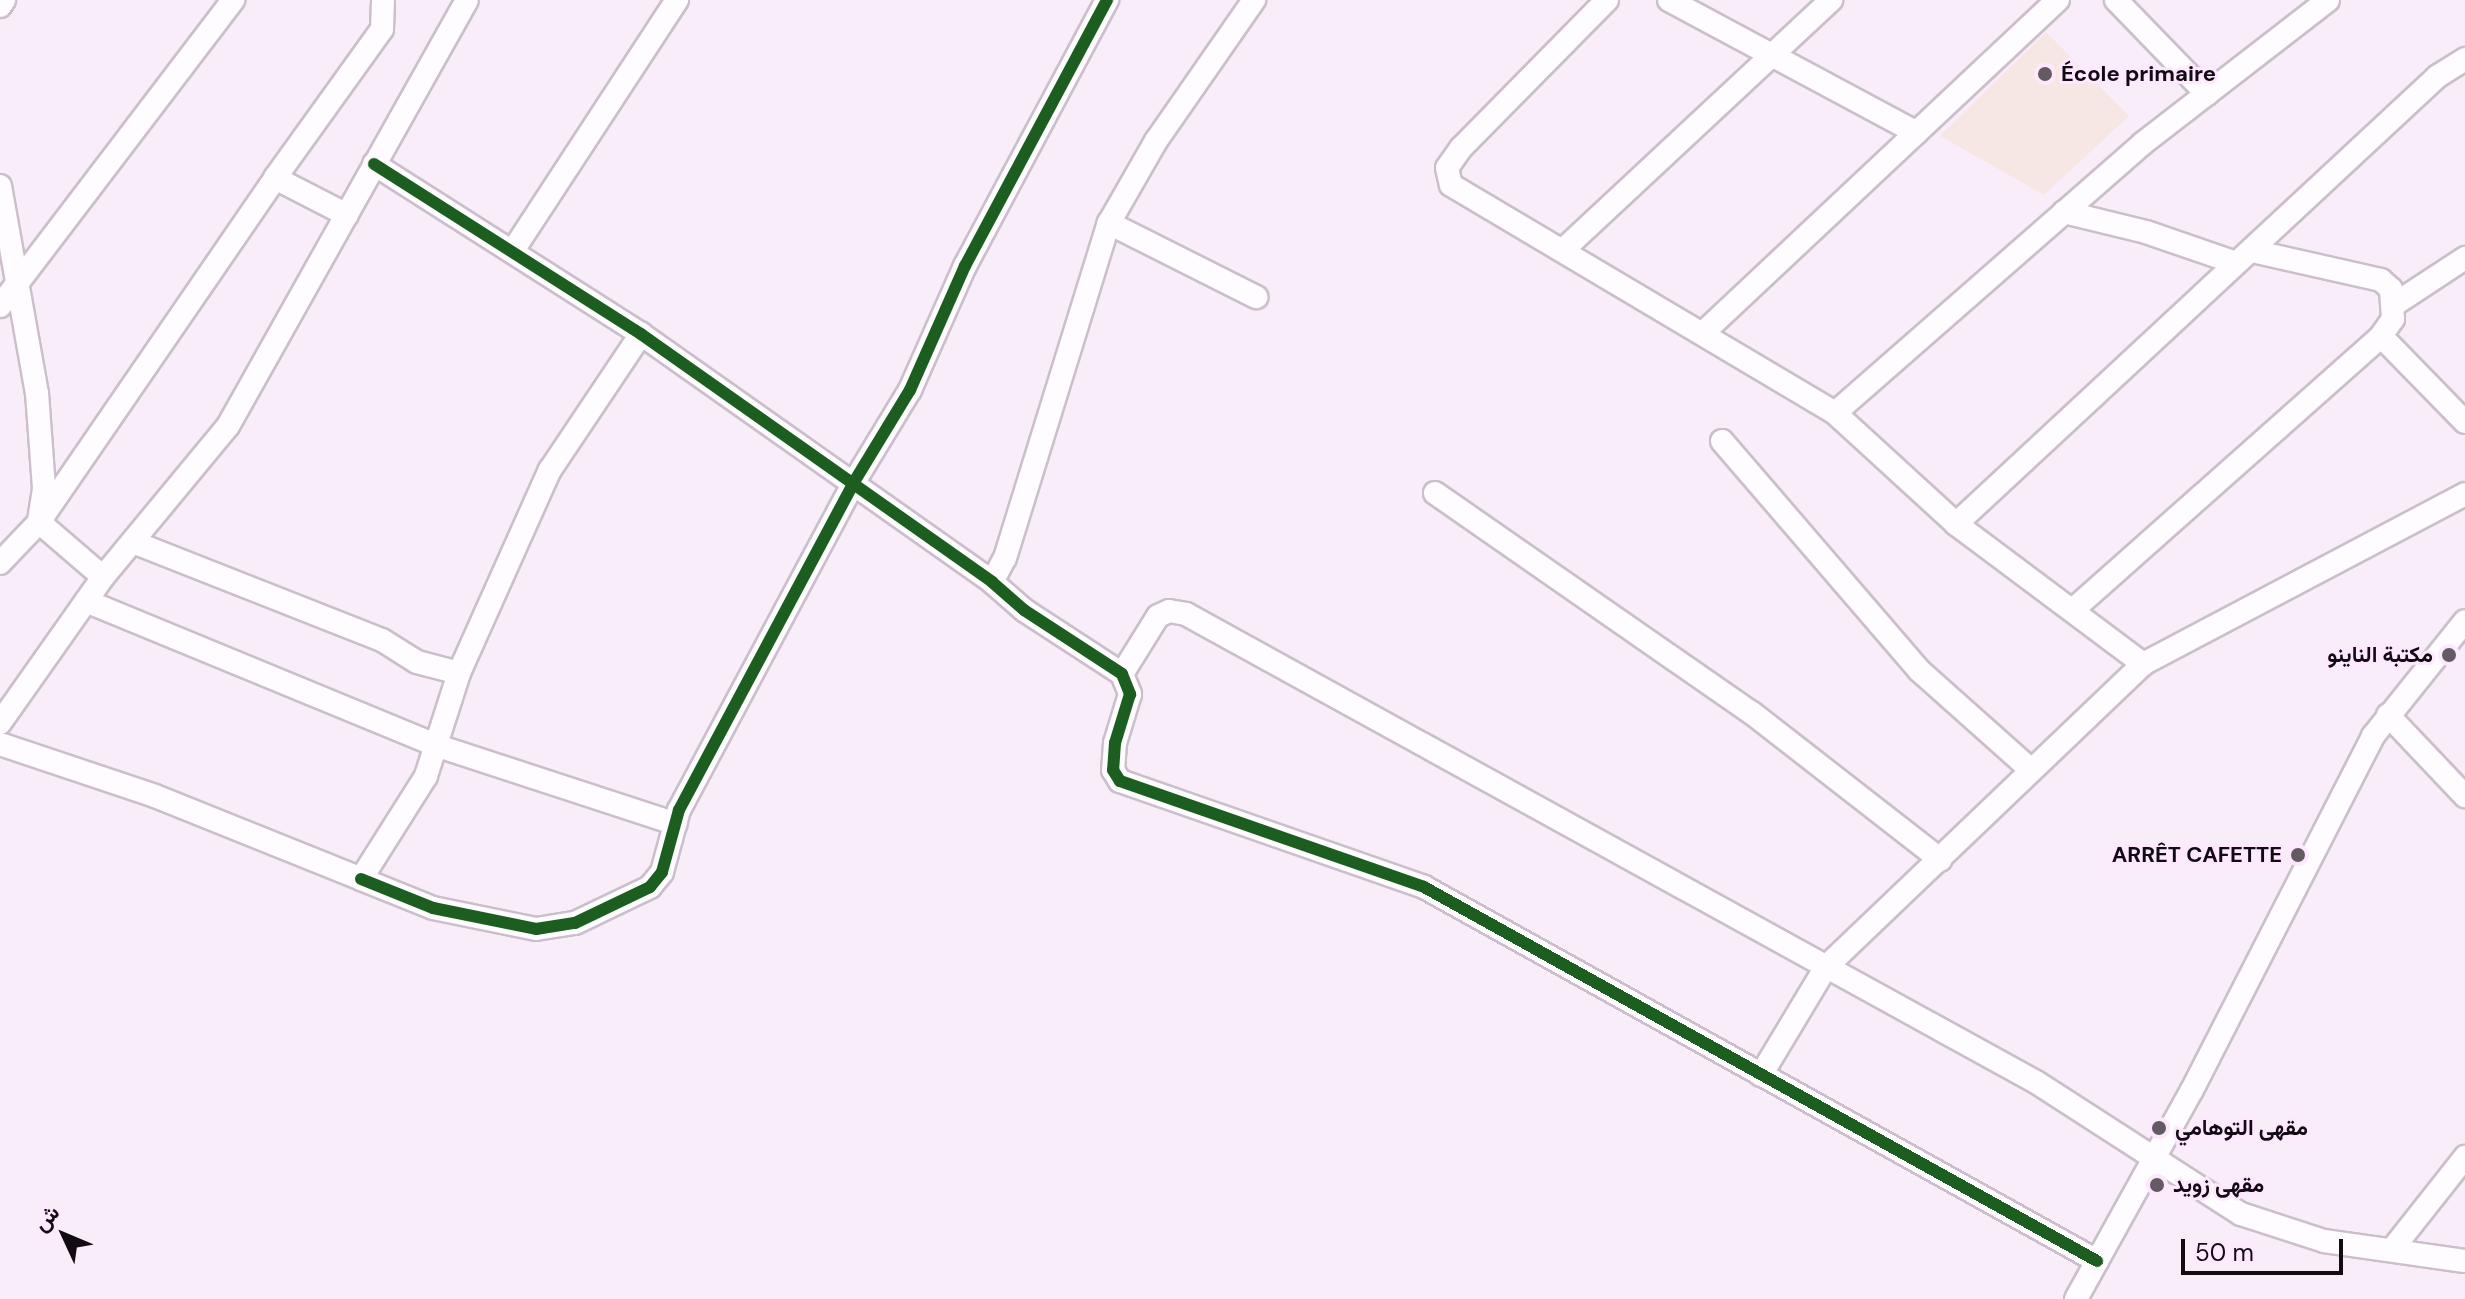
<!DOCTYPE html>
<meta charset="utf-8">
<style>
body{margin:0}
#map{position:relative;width:2465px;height:1299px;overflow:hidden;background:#f9edf9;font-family:"DM Sans",Vazirmatn,sans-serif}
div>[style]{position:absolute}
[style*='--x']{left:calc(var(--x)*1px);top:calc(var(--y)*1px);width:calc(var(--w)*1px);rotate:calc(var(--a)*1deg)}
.education>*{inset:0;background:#f7e7e4}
.roads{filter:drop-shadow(2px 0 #cabfca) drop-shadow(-2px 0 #cabfca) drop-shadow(0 2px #cabfca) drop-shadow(0 -2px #cabfca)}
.street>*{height:22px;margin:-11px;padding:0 11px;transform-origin:11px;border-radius:11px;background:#fefcfe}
.cycleway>*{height:12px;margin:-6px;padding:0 6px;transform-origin:6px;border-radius:6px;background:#1b5e20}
.dots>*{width:22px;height:22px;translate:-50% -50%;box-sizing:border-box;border:4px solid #fde8fe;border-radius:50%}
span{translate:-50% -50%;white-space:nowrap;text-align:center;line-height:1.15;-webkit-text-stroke:6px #fde8fe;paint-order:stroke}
.poi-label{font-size:22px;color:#130b14;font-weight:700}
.left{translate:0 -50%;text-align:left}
.right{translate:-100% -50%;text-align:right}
.north{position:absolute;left:24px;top:1195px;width:80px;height:80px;-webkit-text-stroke:6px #fde8fe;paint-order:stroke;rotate:314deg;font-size:22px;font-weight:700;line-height:32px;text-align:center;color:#130b14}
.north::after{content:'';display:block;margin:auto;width:28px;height:36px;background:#130b14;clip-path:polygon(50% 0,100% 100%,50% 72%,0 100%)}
.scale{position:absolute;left:2181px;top:1239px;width:162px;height:36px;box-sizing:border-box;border:4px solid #130b14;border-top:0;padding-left:10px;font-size:24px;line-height:28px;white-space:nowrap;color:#130b14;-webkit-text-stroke:6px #fde8fe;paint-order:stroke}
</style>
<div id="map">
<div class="education">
<div style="clip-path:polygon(2046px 32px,2129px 116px,2044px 195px,1940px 136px)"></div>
</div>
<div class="roads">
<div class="street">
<div style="--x:1607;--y:0;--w:208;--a:134.6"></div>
<div style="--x:1461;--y:148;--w:24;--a:125"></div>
<div style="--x:1447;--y:168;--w:17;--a:77"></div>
<div style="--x:1451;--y:185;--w:447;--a:30.7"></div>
<div style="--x:1835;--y:413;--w:164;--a:42.5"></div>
<div style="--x:1956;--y:524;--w:234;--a:36.8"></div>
<div style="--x:1669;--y:0;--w:281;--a:28.2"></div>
<div style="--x:2116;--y:0;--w:131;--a:45.9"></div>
<div style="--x:0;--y:6;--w:7;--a:-56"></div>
<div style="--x:374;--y:164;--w:317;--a:32.5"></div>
<div style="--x:641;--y:334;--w:430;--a:35.2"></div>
<div style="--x:992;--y:582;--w:43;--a:41.2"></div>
<div style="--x:1024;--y:610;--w:117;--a:33.1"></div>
<div style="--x:1122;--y:674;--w:22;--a:68"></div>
<div style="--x:1130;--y:694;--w:51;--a:107"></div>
<div style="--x:1115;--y:743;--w:27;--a:94"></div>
<div style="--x:1113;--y:770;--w:13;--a:58"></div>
<div style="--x:1120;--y:781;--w:322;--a:19.2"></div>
<div style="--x:1424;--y:887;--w:770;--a:29.06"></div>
<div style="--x:275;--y:178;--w:183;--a:-54.3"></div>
<div style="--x:382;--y:29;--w:29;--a:-88"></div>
<div style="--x:0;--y:186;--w:210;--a:79.9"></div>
<div style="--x:37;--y:393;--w:96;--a:85.8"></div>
<div style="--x:44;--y:489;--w:33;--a:99"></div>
<div style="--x:39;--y:522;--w:84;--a:40.7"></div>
<div style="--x:2064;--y:212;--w:84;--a:13.7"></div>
<div style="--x:2146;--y:232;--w:95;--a:19"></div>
<div style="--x:1109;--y:223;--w:165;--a:26.7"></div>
<div style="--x:514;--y:249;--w:298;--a:-56.8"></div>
<div style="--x:1563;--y:250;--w:367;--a:-43"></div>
<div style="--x:2395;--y:304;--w:84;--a:-33.3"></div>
<div style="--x:0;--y:306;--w:385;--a:-52.7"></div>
<div style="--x:1703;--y:333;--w:487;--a:-43.2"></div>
<div style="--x:2381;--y:336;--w:120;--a:45.7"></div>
<div style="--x:1835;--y:413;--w:408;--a:-41.2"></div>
<div style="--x:2142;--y:144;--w:235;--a:-37.7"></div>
<div style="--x:1722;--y:441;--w:303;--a:49.3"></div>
<div style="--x:1920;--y:671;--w:149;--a:41.7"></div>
<div style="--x:1435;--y:493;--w:386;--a:34.8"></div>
<div style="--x:1752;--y:713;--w:239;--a:37.9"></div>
<div style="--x:1956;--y:524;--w:658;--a:-42.91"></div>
<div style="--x:2438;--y:76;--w:32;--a:-32"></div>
<div style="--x:133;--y:542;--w:268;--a:21.5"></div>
<div style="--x:382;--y:640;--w:41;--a:32.2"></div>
<div style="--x:417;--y:662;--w:43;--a:14.7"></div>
<div style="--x:0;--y:563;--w:57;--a:-46.4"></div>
<div style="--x:39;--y:522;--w:417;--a:-55.5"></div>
<div style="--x:275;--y:178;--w:81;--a:27.2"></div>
<div style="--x:992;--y:582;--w:27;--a:-62"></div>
<div style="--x:1005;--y:558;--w:351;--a:-72.8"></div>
<div style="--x:1109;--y:223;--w:95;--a:-60.2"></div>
<div style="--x:1156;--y:141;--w:172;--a:-55.2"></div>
<div style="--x:86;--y:601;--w:381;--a:22.4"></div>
<div style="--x:438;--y:746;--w:250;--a:18.1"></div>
<div style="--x:2075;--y:608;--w:409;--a:-41.6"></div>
<div style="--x:2381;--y:336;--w:21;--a:-55"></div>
<div style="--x:2393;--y:319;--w:30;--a:-94"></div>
<div style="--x:2391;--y:289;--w:13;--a:-138"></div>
<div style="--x:2381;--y:280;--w:132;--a:-167.3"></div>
<div style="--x:1122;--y:674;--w:68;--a:-58.2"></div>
<div style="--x:1158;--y:616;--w:12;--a:-24"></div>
<div style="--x:1169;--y:611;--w:17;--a:10"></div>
<div style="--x:1186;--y:614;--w:970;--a:28.84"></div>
<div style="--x:2036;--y:1082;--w:244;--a:32.8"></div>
<div style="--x:2241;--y:1214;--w:87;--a:18"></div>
<div style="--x:2324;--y:1241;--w:142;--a:8.1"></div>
<div style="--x:2388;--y:715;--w:112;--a:46.5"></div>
<div style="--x:0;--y:723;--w:179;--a:-54.8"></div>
<div style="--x:103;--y:577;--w:196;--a:-50.4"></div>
<div style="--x:228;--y:426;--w:488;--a:-60.7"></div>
<div style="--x:0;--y:744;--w:163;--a:18.5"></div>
<div style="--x:155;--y:796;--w:222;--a:21.9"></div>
<div style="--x:361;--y:879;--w:122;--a:-57.7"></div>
<div style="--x:426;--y:776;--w:108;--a:-72.2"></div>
<div style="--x:459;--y:673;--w:222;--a:-65.9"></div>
<div style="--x:550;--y:470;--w:164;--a:-56.2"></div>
<div style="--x:361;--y:879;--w:78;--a:21.9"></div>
<div style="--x:433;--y:908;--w:105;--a:11.5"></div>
<div style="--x:536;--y:929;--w:39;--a:-9"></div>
<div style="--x:575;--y:923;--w:83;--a:-25.6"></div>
<div style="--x:650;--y:887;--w:19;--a:-51"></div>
<div style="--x:662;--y:872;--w:64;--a:-74.7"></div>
<div style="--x:679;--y:810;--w:372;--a:-61.9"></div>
<div style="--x:854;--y:482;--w:108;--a:-58.7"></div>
<div style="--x:910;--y:390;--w:136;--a:-66.1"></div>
<div style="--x:965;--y:266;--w:302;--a:-61.9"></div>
<div style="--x:1761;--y:1075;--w:126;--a:-59"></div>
<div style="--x:1826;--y:967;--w:439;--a:-43.7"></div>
<div style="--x:2143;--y:664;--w:364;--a:-27.8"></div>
<div style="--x:2394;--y:1247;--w:115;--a:-51.7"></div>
<div style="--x:2076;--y:1299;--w:239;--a:-61"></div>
<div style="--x:2192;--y:1090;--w:398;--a:-62.9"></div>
<div style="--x:2373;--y:736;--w:147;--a:-51.3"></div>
</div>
</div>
<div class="cycleway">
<div style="--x:374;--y:164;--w:317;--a:32.5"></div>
<div style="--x:641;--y:334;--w:430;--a:35.2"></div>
<div style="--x:992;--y:582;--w:43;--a:41.2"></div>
<div style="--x:1024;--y:610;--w:117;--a:33.1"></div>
<div style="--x:1122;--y:674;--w:22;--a:68"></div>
<div style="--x:1130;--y:694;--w:51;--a:107"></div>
<div style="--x:1115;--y:743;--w:27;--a:94"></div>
<div style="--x:1113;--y:770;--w:13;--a:58"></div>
<div style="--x:1120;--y:781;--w:322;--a:19.2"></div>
<div style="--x:1424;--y:887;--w:770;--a:29.06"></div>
<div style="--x:361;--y:879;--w:78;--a:21.9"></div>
<div style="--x:433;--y:908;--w:105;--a:11.5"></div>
<div style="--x:536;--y:929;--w:39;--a:-9"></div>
<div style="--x:575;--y:923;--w:83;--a:-25.6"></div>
<div style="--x:650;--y:887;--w:19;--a:-51"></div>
<div style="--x:662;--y:872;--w:64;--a:-74.7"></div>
<div style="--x:679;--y:810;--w:372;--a:-61.9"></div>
<div style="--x:854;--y:482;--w:108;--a:-58.7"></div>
<div style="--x:910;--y:390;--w:136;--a:-66.1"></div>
<div style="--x:965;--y:266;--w:302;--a:-61.9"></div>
</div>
<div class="dots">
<div style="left:2045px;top:74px;background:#645a64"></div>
<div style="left:2449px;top:655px;background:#645a64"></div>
<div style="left:2298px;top:855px;background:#645a64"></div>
<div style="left:2159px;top:1128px;background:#645a64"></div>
<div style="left:2157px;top:1185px;background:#645a64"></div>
</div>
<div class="poi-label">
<span class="left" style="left:2061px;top:74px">École primaire</span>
<span class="right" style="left:2433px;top:655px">مكتبة الناينو</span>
<span class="right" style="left:2282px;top:855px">ARRÊT CAFETTE</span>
<span class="left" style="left:2175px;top:1128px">مقهى التوهامي</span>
<span class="left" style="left:2173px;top:1185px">مقهى زويد</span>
</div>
<div class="north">ش</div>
<div class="scale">50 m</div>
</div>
